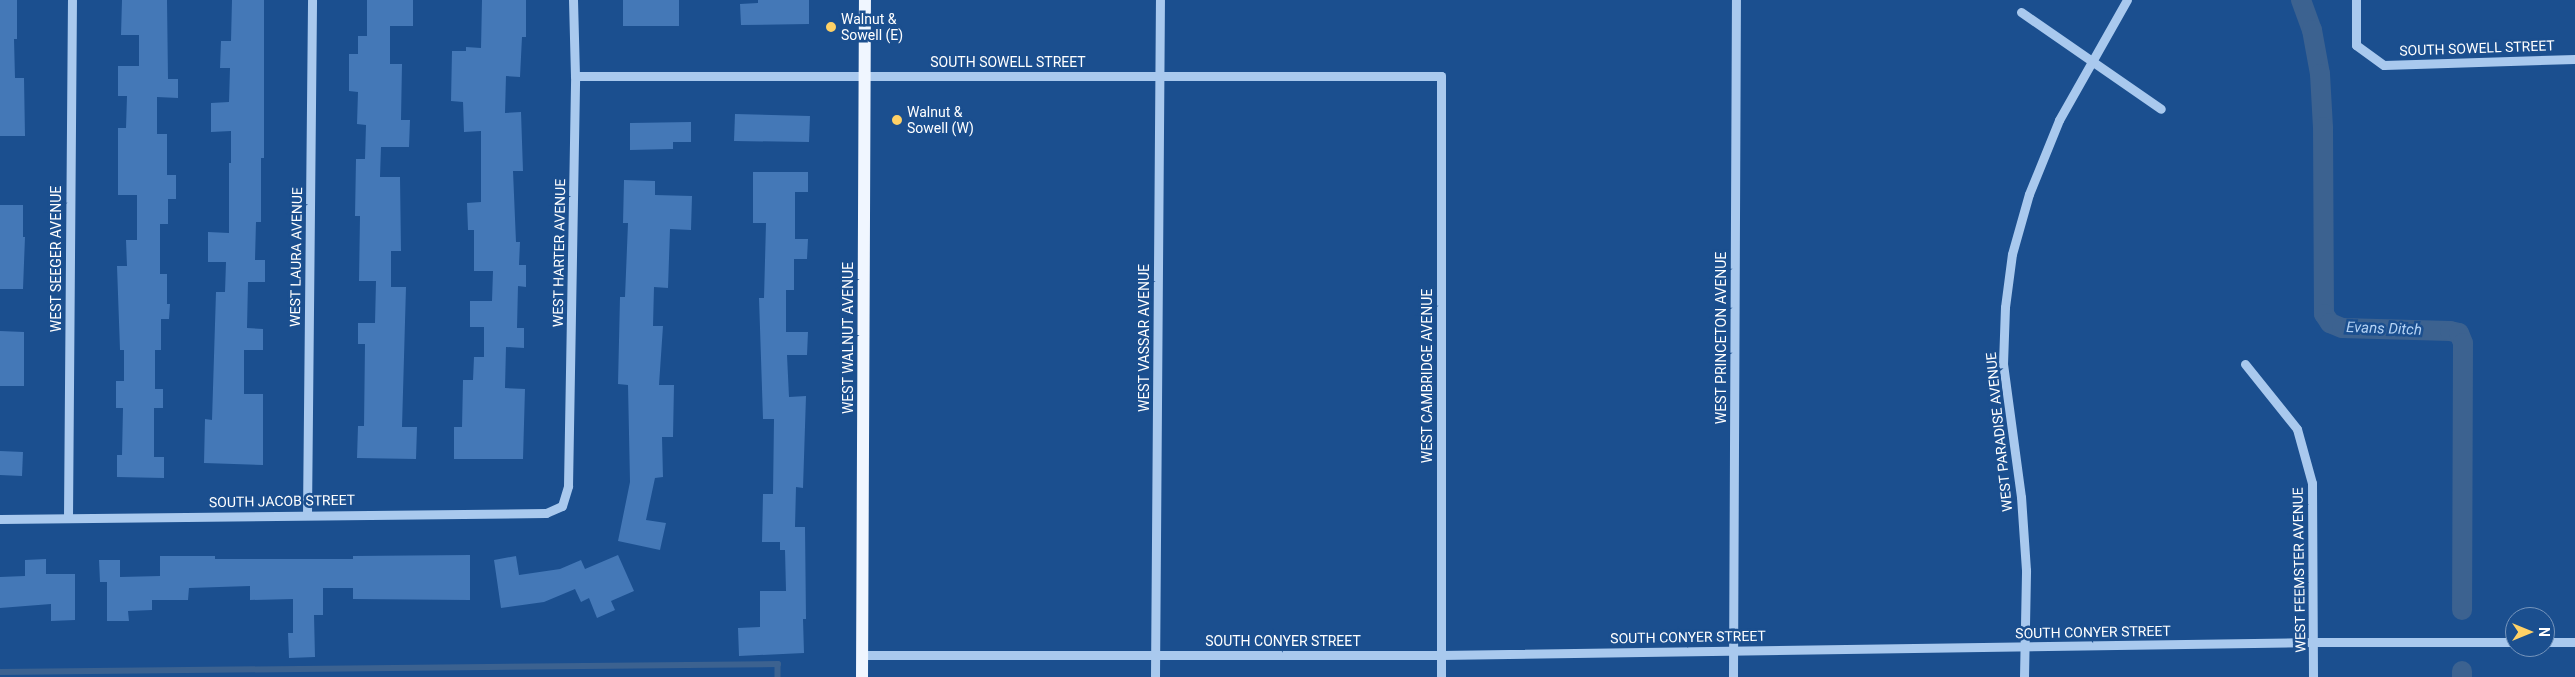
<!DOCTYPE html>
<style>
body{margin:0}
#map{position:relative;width:2575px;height:677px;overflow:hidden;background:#1b4f8f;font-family:Roboto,sans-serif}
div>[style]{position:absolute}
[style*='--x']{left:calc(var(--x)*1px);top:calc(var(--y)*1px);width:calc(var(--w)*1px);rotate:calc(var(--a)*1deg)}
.stream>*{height:5.5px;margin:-2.75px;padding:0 2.75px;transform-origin:2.75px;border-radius:2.75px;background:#3c6290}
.canal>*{height:20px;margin:-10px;padding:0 10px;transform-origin:10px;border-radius:10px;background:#3c6290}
.building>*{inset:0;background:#4478b7}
.minor>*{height:9px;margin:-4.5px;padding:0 4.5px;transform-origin:4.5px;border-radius:4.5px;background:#a9c9ee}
.major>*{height:12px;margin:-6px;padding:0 6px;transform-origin:6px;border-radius:6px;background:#f0f6ff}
.dots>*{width:14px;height:14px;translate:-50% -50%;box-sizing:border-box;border:2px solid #1b4f8f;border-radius:50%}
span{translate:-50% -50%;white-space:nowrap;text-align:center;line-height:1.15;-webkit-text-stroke:5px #1b4f8f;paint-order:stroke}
.poi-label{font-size:14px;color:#fff}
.left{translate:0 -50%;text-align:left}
.street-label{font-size:14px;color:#fff}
.water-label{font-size:15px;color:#b5d3f5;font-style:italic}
.north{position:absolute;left:2505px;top:607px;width:50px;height:50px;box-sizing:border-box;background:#1b4f8f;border:1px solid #7695bc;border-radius:50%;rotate:90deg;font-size:14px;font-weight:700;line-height:20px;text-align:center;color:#fff}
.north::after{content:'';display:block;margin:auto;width:18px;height:22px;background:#ffd166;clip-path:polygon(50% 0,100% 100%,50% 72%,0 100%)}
</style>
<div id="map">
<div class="stream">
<div style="--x:0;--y:672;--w:778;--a:-0.59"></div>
<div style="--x:778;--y:664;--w:13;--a:90"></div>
</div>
<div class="canal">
<div style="--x:2301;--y:0;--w:32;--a:70"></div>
<div style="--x:2312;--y:30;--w:45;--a:79.7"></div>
<div style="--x:2320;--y:74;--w:53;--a:86.8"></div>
<div style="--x:2323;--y:127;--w:187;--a:89.7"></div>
<div style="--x:2324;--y:314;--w:11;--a:56"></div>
<div style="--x:2330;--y:323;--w:13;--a:23"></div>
<div style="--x:2342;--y:328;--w:108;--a:1.6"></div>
<div style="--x:2450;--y:331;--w:9;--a:13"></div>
<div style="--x:2459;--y:333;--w:11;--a:68"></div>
<div style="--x:2463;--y:343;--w:267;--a:90.2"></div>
<div style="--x:2462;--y:677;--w:6;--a:-90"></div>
</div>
<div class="building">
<div style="clip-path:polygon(0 0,17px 0,17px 39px,14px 39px,15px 78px,24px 78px,25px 136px,0 136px)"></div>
<div style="clip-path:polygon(122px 0,167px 0,168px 79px,178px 79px,178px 98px,157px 97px,157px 134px,167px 134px,167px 175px,176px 175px,176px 199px,168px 199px,168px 224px,160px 224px,160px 274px,167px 274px,167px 304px,170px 304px,169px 319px,161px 319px,161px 350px,155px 350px,155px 389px,163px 389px,163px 408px,154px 408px,154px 457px,164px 457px,164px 478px,117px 477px,117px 455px,122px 455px,123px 408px,116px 408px,116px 381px,124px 381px,124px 350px,120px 350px,117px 266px,127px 266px,126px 240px,137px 240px,137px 195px,118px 195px,118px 128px,126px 128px,127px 96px,118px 96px,118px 66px,139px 66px,139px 35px,121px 35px)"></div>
<div style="clip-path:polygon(232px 0,264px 0,264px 158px,261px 158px,261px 222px,256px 222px,255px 260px,265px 260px,265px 282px,248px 282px,247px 328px,263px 329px,263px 350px,244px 350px,244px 394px,263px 394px,263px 465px,204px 463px,205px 419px,212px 420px,216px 292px,225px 292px,226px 262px,208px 262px,208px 232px,229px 233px,229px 163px,231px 163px,231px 131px,211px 132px,211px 103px,229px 102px,230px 68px,220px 68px,221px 41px,231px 41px)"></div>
<div style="clip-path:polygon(367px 0,413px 0,413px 26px,390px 26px,390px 64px,402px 64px,401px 120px,410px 120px,409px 147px,381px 147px,380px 177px,400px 177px,401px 251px,391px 251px,391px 287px,406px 287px,402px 427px,417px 427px,416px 459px,357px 458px,358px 426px,364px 426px,365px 344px,358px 344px,358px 323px,375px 323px,376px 281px,359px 281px,360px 216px,355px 216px,356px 159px,365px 159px,366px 125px,357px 124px,358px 92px,349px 91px,349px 54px,358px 54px,358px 36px,367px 36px)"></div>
<div style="clip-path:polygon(482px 0,526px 0,526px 37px,522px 37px,520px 77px,506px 76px,505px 113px,521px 112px,523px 171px,513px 171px,516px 242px,520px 242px,519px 265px,526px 265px,526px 287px,518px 286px,517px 328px,524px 328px,524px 348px,506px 347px,505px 388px,525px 389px,523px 459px,454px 459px,454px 427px,462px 427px,463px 380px,473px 380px,474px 357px,484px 357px,484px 327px,470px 327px,470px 301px,492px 301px,493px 271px,474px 271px,474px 230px,468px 230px,467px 203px,481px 202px,481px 131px,464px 132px,463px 102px,451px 101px,452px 51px,466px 51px,466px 47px,481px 48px)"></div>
<div style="clip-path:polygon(623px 0,679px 0,679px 26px,623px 26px)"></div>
<div style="clip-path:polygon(758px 0,809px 0,809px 24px,741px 25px,740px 4px,758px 3px)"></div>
<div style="clip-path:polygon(735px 114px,810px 116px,809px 142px,734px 141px)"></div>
<div style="clip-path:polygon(691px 122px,691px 142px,673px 142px,673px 149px,630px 150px,630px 123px)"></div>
<div style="clip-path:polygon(753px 172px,808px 172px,808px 192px,795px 192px,795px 239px,808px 239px,807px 259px,794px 259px,794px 290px,786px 290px,786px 332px,808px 332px,807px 355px,787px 355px,789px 397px,806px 396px,803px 488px,796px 487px,795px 527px,805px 527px,806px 619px,803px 619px,804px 653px,739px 656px,738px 628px,760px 627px,760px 591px,786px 591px,785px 550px,780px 550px,780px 542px,762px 542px,763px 494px,773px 494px,774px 419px,763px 419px,759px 298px,764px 298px,766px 223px,753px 223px)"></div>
<div style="clip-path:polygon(624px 180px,655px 181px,655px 195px,692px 196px,691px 230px,670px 229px,668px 288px,654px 287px,653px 326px,663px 326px,659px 385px,674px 385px,673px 437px,662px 437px,663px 477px,655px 478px,646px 520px,666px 523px,660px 550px,618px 541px,630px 482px,628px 385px,618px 384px,620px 297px,625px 297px,628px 223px,623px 223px)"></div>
<div style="clip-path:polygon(0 205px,23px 205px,23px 237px,25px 237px,23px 289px,0 289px)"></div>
<div style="clip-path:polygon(0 331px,24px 332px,24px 386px,0 386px)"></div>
<div style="clip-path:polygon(0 451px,23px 452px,22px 476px,0 475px)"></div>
<div style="clip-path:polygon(470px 555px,470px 600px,353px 599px,353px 588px,323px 588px,323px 615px,314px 615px,315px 657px,289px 658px,288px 633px,293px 633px,293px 599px,250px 600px,250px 586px,189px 588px,188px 600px,152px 600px,152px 610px,128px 611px,129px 621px,107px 621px,107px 582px,100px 582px,99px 560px,120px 560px,120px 577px,160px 576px,160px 556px,215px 556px,215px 559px,353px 559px,353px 556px)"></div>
<div style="clip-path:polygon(618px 555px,634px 591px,611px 601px,615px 610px,597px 618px,589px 598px,581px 602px,575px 589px,544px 602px,501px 608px,494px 560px,516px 556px,519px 575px,560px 569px,581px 560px,585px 569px)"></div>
<div style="clip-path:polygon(46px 559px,46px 574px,75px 574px,75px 620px,51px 621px,51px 604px,0 608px,0 577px,25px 576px,25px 560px)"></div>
</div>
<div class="minor">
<div style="--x:2356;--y:0;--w:45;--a:90"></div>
<div style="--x:2356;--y:45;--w:34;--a:36"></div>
<div style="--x:2384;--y:65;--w:191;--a:-1.8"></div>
<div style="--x:2021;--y:12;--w:170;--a:34.7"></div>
<div style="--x:575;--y:76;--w:866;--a:0"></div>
<div style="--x:1441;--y:76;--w:601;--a:90"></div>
<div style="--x:2245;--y:364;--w:83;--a:51.3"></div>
<div style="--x:2297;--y:429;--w:56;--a:74.5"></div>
<div style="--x:2312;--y:483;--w:194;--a:89.7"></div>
<div style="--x:307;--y:515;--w:515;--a:-89.44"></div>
<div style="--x:68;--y:517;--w:517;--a:-89.56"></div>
<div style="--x:0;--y:519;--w:546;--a:-0.63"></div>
<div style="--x:546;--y:513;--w:17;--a:-24"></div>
<div style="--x:562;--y:506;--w:21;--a:-73"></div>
<div style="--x:568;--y:486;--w:410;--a:-89"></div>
<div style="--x:575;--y:76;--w:76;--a:-91.5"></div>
<div style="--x:2545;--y:642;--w:30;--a:0"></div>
<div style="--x:862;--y:655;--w:579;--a:0"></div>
<div style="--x:1441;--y:655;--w:872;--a:-0.85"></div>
<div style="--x:2313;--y:642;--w:202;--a:0"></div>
<div style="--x:1155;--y:677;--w:677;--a:-89.58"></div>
<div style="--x:1733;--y:677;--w:677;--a:-89.75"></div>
<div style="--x:2024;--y:677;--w:107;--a:-88.9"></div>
<div style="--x:2026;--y:570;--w:73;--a:-93.9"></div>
<div style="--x:2021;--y:497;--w:134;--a:-97.7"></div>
<div style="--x:2003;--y:364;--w:57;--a:-88"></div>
<div style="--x:2005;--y:307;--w:53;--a:-82.5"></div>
<div style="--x:2012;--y:254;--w:62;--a:-74.2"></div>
<div style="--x:2029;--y:194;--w:80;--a:-67.9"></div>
<div style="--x:2059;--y:120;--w:138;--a:-60.5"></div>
</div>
<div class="major">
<div style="--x:862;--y:677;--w:677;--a:-89.75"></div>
</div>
<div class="dots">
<div style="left:831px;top:27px;background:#ffd166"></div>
<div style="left:897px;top:120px;background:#ffd166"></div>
</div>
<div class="poi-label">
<span class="left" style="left:841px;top:27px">Walnut &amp;<br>Sowell (E)</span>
<span class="left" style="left:907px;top:120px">Walnut &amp;<br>Sowell (W)</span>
</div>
<div class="street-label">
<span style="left:2477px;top:48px;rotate:-2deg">SOUTH SOWELL STREET</span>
<span style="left:1008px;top:62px">SOUTH SOWELL STREET</span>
<span style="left:559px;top:253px;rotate:-89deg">WEST HARTER AVENUE</span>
<span style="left:296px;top:257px;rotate:-89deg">WEST LAURA AVENUE</span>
<span style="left:56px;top:259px;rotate:-90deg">WEST SEEGER AVENUE</span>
<span style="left:848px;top:338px;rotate:-90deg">WEST WALNUT AVENUE</span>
<span style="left:1144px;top:338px;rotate:-90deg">WEST VASSAR AVENUE</span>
<span style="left:1721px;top:338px;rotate:-90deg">WEST PRINCETON AVENUE</span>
<span style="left:1427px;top:376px;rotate:-90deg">WEST CAMBRIDGE AVENUE</span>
<span style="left:1999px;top:432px;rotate:-96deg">WEST PARADISE AVENUE</span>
<span style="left:282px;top:501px;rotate:-1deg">SOUTH JACOB STREET</span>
<span style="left:2299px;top:570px;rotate:-91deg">WEST FEEMSTER AVENUE</span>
<span style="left:2093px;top:632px;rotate:-1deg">SOUTH CONYER STREET</span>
<span style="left:1688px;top:637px;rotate:-1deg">SOUTH CONYER STREET</span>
<span style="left:1283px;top:641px">SOUTH CONYER STREET</span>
</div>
<div class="water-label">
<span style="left:2384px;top:329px;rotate:2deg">Evans Ditch</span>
</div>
<div class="north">N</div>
</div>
